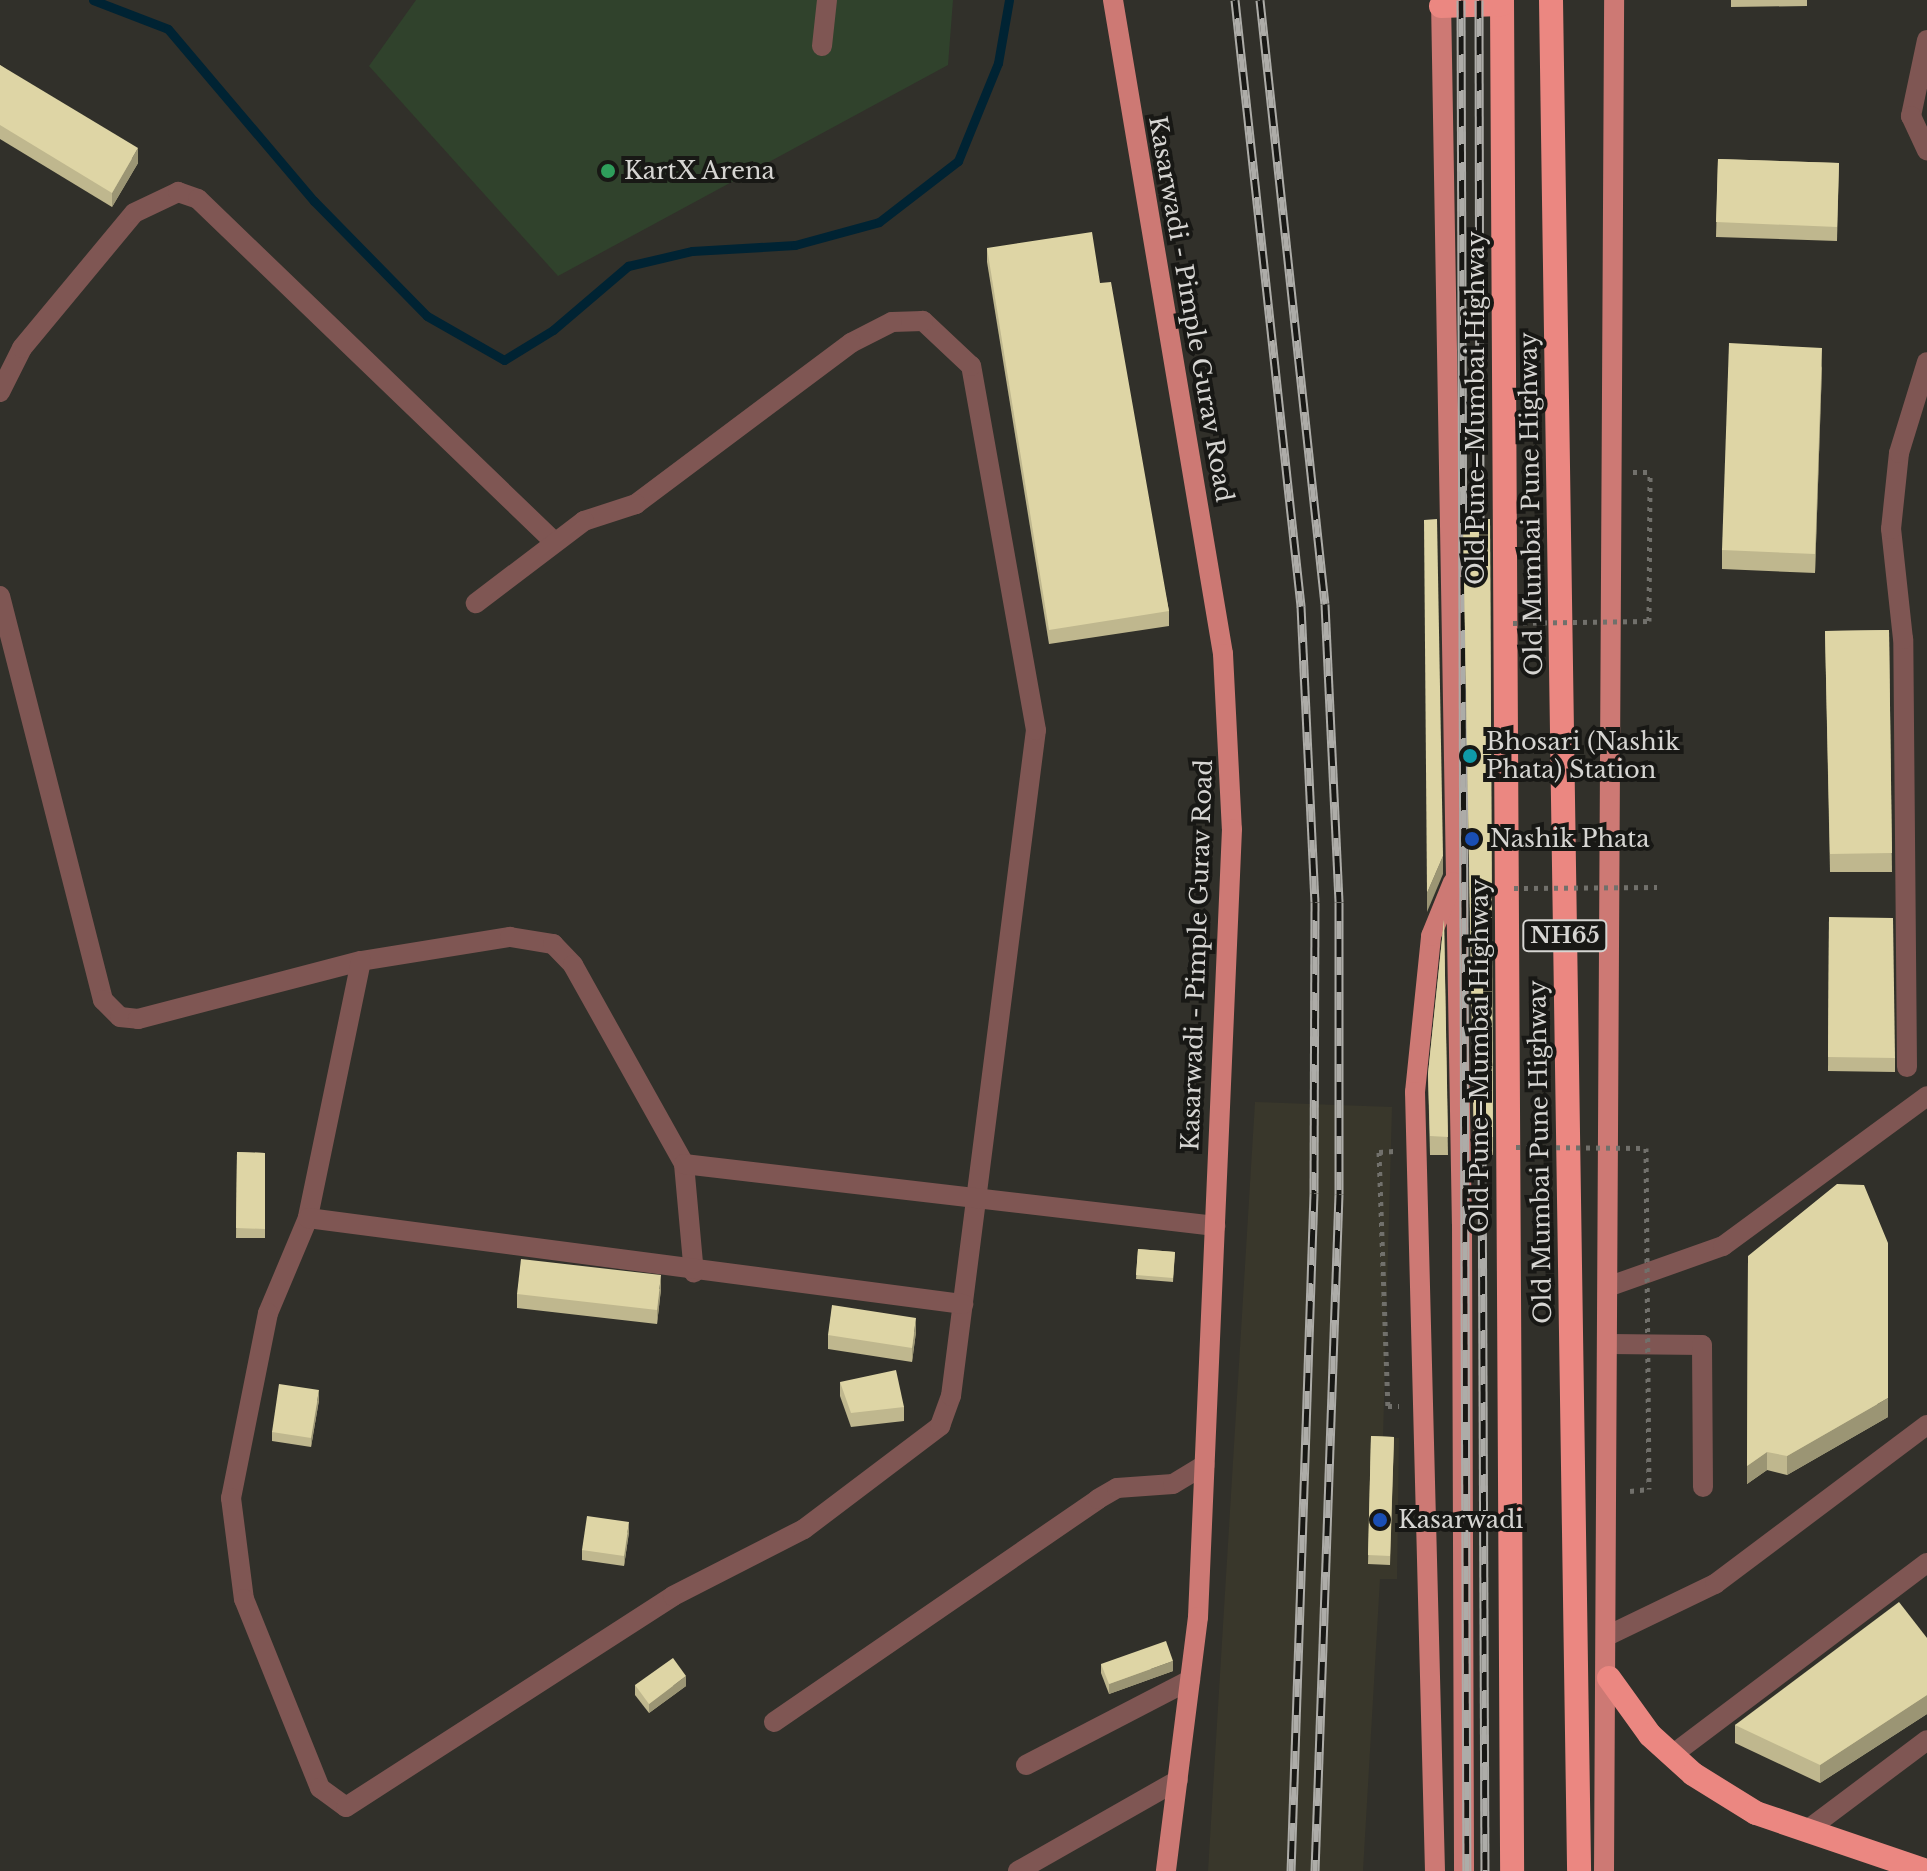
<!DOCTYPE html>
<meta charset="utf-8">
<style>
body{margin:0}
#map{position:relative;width:1927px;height:1871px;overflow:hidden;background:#31302a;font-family:"Libre Baskerville",serif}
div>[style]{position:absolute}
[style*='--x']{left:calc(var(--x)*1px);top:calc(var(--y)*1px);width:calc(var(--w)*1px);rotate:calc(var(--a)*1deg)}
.built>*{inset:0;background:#39372b}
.green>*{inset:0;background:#30422c}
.stream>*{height:9px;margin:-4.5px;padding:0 4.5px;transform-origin:4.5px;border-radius:4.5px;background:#002333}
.path>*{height:5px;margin-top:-2.5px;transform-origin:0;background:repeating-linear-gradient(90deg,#71706b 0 4px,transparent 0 10px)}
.minor>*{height:20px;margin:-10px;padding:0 10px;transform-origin:10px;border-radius:10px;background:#7f5653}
.major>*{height:20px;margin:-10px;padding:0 10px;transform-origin:10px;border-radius:10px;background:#cd7974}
.highway>*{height:24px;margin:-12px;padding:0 12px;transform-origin:12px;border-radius:12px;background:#eb8781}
.rail>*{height:9px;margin-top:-4.5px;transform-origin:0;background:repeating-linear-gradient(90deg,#181815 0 18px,#adaca8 0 36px);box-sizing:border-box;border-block:2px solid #adaca8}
.path-bridge>*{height:5px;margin-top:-2.5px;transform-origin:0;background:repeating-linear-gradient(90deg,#71706b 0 4px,transparent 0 10px)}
.major-bridge>*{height:20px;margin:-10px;padding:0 10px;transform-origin:10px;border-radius:10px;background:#cd7974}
.wall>*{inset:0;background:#bfb78e}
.shaded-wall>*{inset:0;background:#9b9574}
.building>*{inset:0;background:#ded5a5}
.dots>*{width:22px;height:22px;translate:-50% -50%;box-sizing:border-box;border:4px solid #181815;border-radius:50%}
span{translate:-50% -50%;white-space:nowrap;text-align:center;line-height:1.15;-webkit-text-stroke:8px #181815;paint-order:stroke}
.shield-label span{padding:2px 6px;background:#181815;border:2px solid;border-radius:6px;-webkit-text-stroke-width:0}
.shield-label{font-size:22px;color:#d6d5d2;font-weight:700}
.poi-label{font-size:24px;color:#d6d5d2}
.left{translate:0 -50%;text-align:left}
.street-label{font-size:24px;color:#d6d5d2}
</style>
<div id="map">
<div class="built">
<div style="clip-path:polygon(1255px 1102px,1392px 1107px,1383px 1438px,1399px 1438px,1397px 1579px,1380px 1579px,1363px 1871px,1208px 1871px)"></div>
</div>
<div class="green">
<div style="clip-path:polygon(416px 0,953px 0,948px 65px,558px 276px,369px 66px)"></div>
</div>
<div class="stream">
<div style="--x:93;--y:0;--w:80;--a:21.1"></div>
<div style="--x:168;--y:29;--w:226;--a:49.7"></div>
<div style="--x:314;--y:201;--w:161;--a:45.5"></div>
<div style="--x:427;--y:316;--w:89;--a:29.7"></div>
<div style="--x:504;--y:360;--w:57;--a:-31.5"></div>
<div style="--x:553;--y:330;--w:99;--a:-40.5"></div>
<div style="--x:628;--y:266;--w:66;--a:-13.2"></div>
<div style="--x:692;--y:251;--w:103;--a:-3.3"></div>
<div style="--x:795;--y:245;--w:87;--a:-15.3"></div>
<div style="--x:879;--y:222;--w:100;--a:-37.7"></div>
<div style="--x:958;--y:161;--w:106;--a:-67.8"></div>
<div style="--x:998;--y:63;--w:64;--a:-80.1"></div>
</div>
<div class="path">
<div style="--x:1633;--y:472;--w:17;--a:0"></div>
<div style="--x:1379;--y:1152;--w:254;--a:88"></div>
<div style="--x:1388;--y:1406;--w:11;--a:0"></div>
<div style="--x:1630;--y:1491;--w:19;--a:-6"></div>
</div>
<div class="minor">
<div style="--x:1927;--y:40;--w:78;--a:101.9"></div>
<div style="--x:1911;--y:116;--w:38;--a:65"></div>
<div style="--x:822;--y:46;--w:46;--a:-83.8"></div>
<div style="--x:0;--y:392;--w:49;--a:-63.4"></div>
<div style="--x:22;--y:348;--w:175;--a:-50.3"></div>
<div style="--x:134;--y:213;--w:49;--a:-25.5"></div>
<div style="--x:178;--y:192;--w:21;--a:19"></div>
<div style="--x:198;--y:199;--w:495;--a:43.9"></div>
<div style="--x:0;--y:596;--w:417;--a:75.7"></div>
<div style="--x:103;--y:1000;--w:24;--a:45"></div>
<div style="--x:120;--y:1017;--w:18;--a:6"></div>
<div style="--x:138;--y:1019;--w:230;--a:-14.6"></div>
<div style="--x:361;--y:961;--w:151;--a:-9.2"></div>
<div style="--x:510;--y:937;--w:44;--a:9.2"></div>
<div style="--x:553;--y:944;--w:29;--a:46"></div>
<div style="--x:573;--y:965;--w:228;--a:60.8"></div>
<div style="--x:684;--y:1164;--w:109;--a:84.8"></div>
<div style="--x:361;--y:961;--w:262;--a:101.7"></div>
<div style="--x:308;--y:1218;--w:103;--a:112.8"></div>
<div style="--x:268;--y:1313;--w:189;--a:101.3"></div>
<div style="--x:231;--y:1498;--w:102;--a:82.7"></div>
<div style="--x:244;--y:1599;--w:204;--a:68.1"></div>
<div style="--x:320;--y:1788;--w:32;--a:36"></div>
<div style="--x:346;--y:1807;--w:389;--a:-32.8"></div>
<div style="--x:673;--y:1596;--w:147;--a:-27.1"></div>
<div style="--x:804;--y:1529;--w:171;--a:-37.1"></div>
<div style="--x:940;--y:1426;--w:32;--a:-70"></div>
<div style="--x:951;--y:1396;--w:671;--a:-82.73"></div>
<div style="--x:1036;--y:730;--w:370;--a:-100.1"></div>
<div style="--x:971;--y:366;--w:66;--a:-136.8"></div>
<div style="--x:923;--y:321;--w:31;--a:178"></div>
<div style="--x:892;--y:322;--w:46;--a:152.9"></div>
<div style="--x:851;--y:343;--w:269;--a:143.2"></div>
<div style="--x:636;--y:504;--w:55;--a:161.9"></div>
<div style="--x:584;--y:521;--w:136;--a:142.8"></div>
<div style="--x:1907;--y:1067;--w:428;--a:-90.5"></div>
<div style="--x:1903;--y:639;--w:111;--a:-96.2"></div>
<div style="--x:1891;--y:529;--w:76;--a:-84"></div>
<div style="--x:1899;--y:453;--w:95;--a:-72.9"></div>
<div style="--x:684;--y:1164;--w:535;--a:6.66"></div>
<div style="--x:308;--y:1218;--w:661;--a:7.48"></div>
<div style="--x:1610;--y:1286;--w:120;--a:-19.5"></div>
<div style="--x:1723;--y:1246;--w:253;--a:-36.3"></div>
<div style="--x:1610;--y:1344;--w:92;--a:0.6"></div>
<div style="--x:1702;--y:1345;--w:142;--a:89.6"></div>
<div style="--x:1609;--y:1635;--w:118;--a:-25.7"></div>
<div style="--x:1715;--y:1584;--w:265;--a:-36.9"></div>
<div style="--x:774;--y:1722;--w:393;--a:-34.5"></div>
<div style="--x:1098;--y:1499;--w:22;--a:-30"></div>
<div style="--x:1117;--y:1488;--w:56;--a:-4.1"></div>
<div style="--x:1173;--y:1484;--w:37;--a:-31"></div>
<div style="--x:1672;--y:1755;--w:319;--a:-37"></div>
<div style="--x:1026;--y:1765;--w:185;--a:-27.4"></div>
<div style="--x:1806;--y:1831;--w:151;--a:-36.9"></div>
<div style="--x:1018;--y:1871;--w:184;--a:-29.6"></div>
</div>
<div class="major">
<div style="--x:1113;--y:0;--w:663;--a:80.45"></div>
<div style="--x:1223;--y:654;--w:175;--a:87.1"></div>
<div style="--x:1232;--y:829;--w:789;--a:92.47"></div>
<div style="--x:1198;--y:1617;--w:256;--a:97.2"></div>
<div style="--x:1441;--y:0;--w:1224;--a:89.02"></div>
<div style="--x:1462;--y:1224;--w:647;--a:89.82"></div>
<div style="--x:1415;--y:1092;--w:157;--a:-84.1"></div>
<div style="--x:1431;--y:936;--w:58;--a:-67.8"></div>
<div style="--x:1604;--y:1871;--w:1871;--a:-89.69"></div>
</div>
<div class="highway">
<div style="--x:1502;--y:0;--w:1871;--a:89.69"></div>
<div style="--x:1551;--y:0;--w:1871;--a:89.14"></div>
<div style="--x:1441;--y:6;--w:61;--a:-1.9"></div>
<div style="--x:1609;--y:1678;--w:70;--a:54.3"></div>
<div style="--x:1650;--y:1735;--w:58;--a:42.2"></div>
<div style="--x:1693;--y:1774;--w:74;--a:31.8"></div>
<div style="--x:1756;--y:1813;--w:180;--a:18.8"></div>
</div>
<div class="rail">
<div style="--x:1235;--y:0;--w:610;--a:83.78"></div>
<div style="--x:1301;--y:606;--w:296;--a:87.3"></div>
<div style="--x:1315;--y:902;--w:291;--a:90.2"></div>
<div style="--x:1314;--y:1193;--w:678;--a:91.94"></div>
<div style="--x:1260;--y:0;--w:607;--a:83.86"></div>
<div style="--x:1325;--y:604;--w:298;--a:87.3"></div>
<div style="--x:1339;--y:902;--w:292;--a:90"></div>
<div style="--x:1339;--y:1194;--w:677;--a:92.03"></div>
<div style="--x:1461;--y:0;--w:1871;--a:89.82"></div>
<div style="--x:1479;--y:0;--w:540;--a:89.89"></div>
<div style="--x:1482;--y:1132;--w:739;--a:89.77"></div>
</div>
<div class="path-bridge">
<div style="--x:1513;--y:623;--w:136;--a:-0.8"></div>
<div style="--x:1649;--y:621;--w:149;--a:-89.6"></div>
<div style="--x:1514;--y:888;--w:143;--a:-0.4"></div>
<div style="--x:1516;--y:1147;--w:130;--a:0.4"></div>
<div style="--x:1646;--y:1148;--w:341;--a:89.5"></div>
<div style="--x:1379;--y:1152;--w:15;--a:-4"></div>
</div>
<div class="major-bridge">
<div style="--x:1415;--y:1092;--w:779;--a:88.53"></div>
</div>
<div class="wall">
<div style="clip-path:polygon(1731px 0,1807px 0,1807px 6px,1731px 7px)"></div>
<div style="clip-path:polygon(0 65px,138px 163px,112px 207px,0 139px)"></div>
<div style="clip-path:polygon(1718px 159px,1839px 163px,1837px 241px,1716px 237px)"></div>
<div style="clip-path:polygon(987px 248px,1100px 283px,1169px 611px,1169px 626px,1049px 644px,987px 262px)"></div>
<div style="clip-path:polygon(1822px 366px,1815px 573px,1722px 569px,1722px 550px)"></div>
<div style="clip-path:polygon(1463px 519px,1490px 519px,1493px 1155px,1474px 1155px)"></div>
<div style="clip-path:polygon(1889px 630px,1892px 872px,1830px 872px,1825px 631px)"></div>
<div style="clip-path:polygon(1829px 917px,1895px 1058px,1895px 1072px,1828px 1071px)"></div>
<div style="clip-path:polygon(1444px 920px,1448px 1155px,1430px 1155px,1428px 1074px)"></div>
<div style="clip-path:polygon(237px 1152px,265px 1153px,265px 1238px,236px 1238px)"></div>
<div style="clip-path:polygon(1138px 1249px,1175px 1252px,1173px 1282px,1136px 1279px)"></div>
<div style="clip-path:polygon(1748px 1256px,1888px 1417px,1787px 1475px,1767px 1470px,1747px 1484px)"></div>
<div style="clip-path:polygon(661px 1289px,657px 1324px,517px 1308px,517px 1294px)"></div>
<div style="clip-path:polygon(916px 1332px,912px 1362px,828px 1349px,828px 1335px)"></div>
<div style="clip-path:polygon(840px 1382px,904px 1407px,904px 1421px,851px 1427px,840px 1396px)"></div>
<div style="clip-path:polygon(319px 1400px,311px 1447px,272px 1441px,272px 1432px)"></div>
<div style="clip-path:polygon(1371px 1436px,1394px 1437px,1390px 1565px,1368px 1564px)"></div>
<div style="clip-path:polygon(629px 1532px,624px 1566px,582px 1560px,582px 1550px)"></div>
<div style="clip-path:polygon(1927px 1638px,1927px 1714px,1820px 1783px,1735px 1743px,1735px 1725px)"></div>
<div style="clip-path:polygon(1101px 1664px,1173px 1671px,1109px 1694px,1101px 1673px)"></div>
<div style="clip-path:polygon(635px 1685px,686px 1686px,649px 1713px,635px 1695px)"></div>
</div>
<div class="shaded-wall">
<div style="clip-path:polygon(138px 148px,138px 163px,112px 207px,112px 193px)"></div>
<div style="clip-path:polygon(1822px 348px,1822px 366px,1815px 573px,1815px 554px)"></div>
<div style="clip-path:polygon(1443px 856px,1443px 874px,1427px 912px,1427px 893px)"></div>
<div style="clip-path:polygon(661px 1275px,661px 1289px,657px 1324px,657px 1310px)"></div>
<div style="clip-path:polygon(916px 1318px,916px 1332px,912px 1362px,912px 1348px)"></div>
<div style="clip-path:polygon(319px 1390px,319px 1400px,311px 1447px,311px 1438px)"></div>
<div style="clip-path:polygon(1888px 1398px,1888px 1417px,1787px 1475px,1787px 1456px)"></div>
<div style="clip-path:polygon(1767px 1452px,1767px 1470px,1747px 1484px,1747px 1466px)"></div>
<div style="clip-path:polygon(629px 1522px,629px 1532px,624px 1566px,624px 1556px)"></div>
<div style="clip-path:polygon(1173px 1661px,1173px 1671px,1109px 1694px,1109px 1684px)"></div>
<div style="clip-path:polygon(686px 1676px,686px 1686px,649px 1713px,649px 1704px)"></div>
<div style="clip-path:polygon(1927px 1695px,1927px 1714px,1820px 1783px,1820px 1765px)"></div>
</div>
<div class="building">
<div style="clip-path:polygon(0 65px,138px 148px,112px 193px,0 125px)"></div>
<div style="clip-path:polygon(1718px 159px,1839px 163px,1837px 227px,1716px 222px)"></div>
<div style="clip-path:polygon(1092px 232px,1100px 283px,1111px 282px,1169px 611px,1049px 630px,987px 248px)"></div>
<div style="clip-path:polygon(1729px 343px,1822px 348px,1815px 554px,1722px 550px)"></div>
<div style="clip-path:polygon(1437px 519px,1443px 856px,1427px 893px,1424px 520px)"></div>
<div style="clip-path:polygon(1463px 519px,1490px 519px,1493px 1137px,1474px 1137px)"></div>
<div style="clip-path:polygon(1889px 630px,1892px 853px,1830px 854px,1825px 631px)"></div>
<div style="clip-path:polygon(1829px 917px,1893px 918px,1895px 1058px,1828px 1057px)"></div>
<div style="clip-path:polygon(1444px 920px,1448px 1137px,1430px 1136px,1428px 1074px)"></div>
<div style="clip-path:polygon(237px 1152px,265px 1153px,265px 1229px,236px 1228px)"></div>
<div style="clip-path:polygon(1837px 1184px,1864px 1185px,1888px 1243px,1888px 1398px,1787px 1456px,1767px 1452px,1747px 1466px,1748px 1256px)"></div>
<div style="clip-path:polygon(1138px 1249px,1175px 1252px,1173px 1278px,1136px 1275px)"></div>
<div style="clip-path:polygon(521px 1259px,661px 1275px,657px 1310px,517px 1294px)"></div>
<div style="clip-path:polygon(832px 1305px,916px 1318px,912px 1348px,828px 1335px)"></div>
<div style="clip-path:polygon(896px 1370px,904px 1407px,851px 1413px,840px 1382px)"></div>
<div style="clip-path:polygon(279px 1384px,319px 1390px,311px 1438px,272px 1432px)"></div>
<div style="clip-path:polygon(1371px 1436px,1394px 1437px,1390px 1556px,1368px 1555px)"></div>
<div style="clip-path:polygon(587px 1516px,629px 1522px,624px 1556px,582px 1550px)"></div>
<div style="clip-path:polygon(1899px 1602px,1927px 1638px,1927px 1695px,1820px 1765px,1735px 1725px)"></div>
<div style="clip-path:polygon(1166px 1641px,1173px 1661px,1109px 1684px,1101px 1664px)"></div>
<div style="clip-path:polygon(673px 1658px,686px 1676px,649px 1704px,635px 1685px)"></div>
</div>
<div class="dots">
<div style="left:608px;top:171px;background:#2e9e5b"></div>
<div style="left:1470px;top:756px;background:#0f9aa8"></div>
<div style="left:1472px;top:839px;background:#1a4fb4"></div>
<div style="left:1380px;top:1520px;background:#1a4fb4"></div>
</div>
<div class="shield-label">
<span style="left:1565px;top:936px">NH65</span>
</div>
<div class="poi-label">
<span class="left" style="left:624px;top:171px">KartX Arena</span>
<span class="left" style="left:1486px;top:756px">Bhosari (Nashik<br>Phata) Station</span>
<span class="left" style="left:1490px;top:839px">Nashik Phata</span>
<span class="left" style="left:1398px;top:1520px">Kasarwadi</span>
</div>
<div class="street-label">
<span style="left:1191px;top:309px;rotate:80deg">Kasarwadi - Pimple Gurav Road</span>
<span style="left:1476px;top:408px;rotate:-90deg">Old Pune–Mumbai Highway</span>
<span style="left:1531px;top:504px;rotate:-91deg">Old Mumbai Pune Highway</span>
<span style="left:1197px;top:955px;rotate:-88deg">Kasarwadi - Pimple Gurav Road</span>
<span style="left:1480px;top:1056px;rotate:-90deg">Old Pune–Mumbai Highway</span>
<span style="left:1540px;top:1152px;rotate:-91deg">Old Mumbai Pune Highway</span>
</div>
</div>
